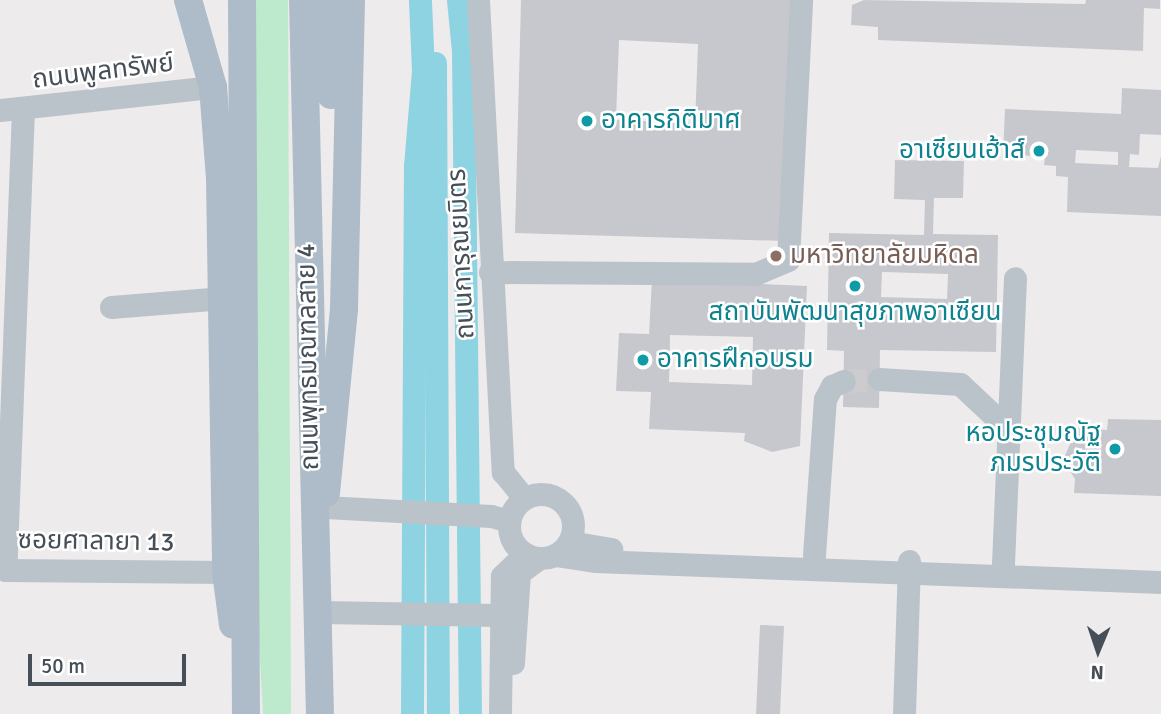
<!DOCTYPE html>
<meta charset="utf-8">
<style>
body{margin:0}
#map{position:relative;width:1161px;height:714px;overflow:hidden;background:#eeebec;font-family:Signika,"Noto Sans Thai",sans-serif}
div>[style]{position:absolute}
[style*='--x']{left:calc(var(--x)*1px);top:calc(var(--y)*1px);width:calc(var(--w)*1px);rotate:calc(var(--a)*1deg)}
.green>*{inset:0;background:#bde9cc}
.canal>*{height:23px;margin:-11.5px;padding:0 11.5px;transform-origin:11.5px;border-radius:11.5px;background:#8ed3e1}
.building>*{inset:0;background:#c7c8ce}
.minor-tunnel>*{height:23px;margin-top:-11.5px;transform-origin:0;background:repeating-linear-gradient(90deg,#ccccce 0 23px,transparent 0 34px)}
.minor>*{height:23px;margin:-11.5px;padding:0 11.5px;transform-origin:11.5px;border-radius:11.5px;background:#bbc3ca}
.minor>.ring{margin:-11.5px;padding:0;box-sizing:content-box;background:none;border:23px solid #bbc3ca;border-radius:50%}
.major>*{height:28px;margin:-14px;padding:0 14px;transform-origin:14px;border-radius:14px;background:#adbcc8}
.dots>*{width:19px;height:19px;translate:-50% -50%;box-sizing:border-box;border:4px solid #fff;border-radius:50%}
span{translate:-50% -50%;white-space:nowrap;text-align:center;line-height:1.15;-webkit-text-stroke:5px #fff;paint-order:stroke}
.street-label{font-size:26px;color:#464f57}
.culture-label{font-size:26px;color:#0d838f}
.left{translate:0 -50%;text-align:left}
.right{translate:-100% -50%;text-align:right}
.education-label{font-size:26px;color:#785e54}
.north{position:absolute;left:1063px;top:616px;width:70px;height:70px;-webkit-text-stroke:5px #fff;paint-order:stroke;rotate:182deg;font-size:19px;font-weight:700;line-height:28px;text-align:center;color:#464f57}
.north::after{content:'';display:block;margin:auto;width:24px;height:32px;background:#464f57;clip-path:polygon(50% 0,100% 100%,50% 72%,0 100%)}
.scale{position:absolute;left:28px;top:654px;width:158px;height:32px;box-sizing:border-box;border:4px solid #464f57;border-top:0;padding-left:9px;font-size:21px;line-height:24px;white-space:nowrap;color:#464f57;-webkit-text-stroke:5px #fff;paint-order:stroke}
</style>
<div id="map">
<div class="green">
<div style="clip-path:polygon(249px 0,288px 0,291px 714px,263px 714px,258px 624px)"></div>
</div>
<div class="canal">
<div style="--x:458;--y:0;--w:51;--a:84.4"></div>
<div style="--x:463;--y:51;--w:663;--a:89.4"></div>
<div style="--x:435;--y:63;--w:651;--a:89.74"></div>
<div style="--x:412;--y:714;--w:548;--a:-89.69"></div>
<div style="--x:415;--y:166;--w:96;--a:-85.2"></div>
<div style="--x:423;--y:70;--w:70;--a:-92.5"></div>
</div>
<div class="building">
<div style="clip-path:polygon(evenodd,521px 0,792px 0,785px 241px,515px 233px,521px 0,619px 40px,698px 44px,695px 123px,616px 120px,619px 40px)"></div>
<div style="clip-path:polygon(864px 0,1085px 4px,1086px 0,1160px 0,1160px 9px,1144px 8px,1143px 51px,878px 40px,878px 27px,851px 25px,852px 5px)"></div>
<div style="clip-path:polygon(evenodd,1122px 88px,1161px 90px,1161px 135px,1140px 134px,1139px 155px,1130px 154px,1129px 167px,1158px 168px,1161px 156px,1161px 216px,1067px 212px,1068px 177px,1056px 176px,1056px 166px,1044px 165px,1045px 156px,1003px 155px,1005px 109px,1121px 114px,1122px 88px,1076px 150px,1118px 152px,1118px 165px,1075px 163px,1076px 150px)"></div>
<div style="clip-path:polygon(evenodd,895px 160px,964px 161px,963px 198px,934px 198px,933px 234px,998px 235px,996px 352px,880px 350px,879px 408px,843px 407px,844px 351px,827px 350px,829px 233px,924px 235px,925px 200px,894px 199px,895px 160px,882px 272px,948px 274px,947px 299px,881px 297px,882px 272px)"></div>
<div style="clip-path:polygon(evenodd,652px 279px,807px 286px,800px 446px,772px 452px,744px 441px,745px 433px,649px 429px,651px 392px,616px 391px,619px 333px,649px 334px,652px 279px,670px 335px,753px 337px,752px 385px,669px 382px,670px 335px)"></div>
<div style="clip-path:polygon(1108px 419px,1161px 420px,1161px 496px,1074px 493px,1075px 479px,1063px 460px,1077px 428px,1107px 430px)"></div>
<div style="clip-path:polygon(760px 625px,784px 626px,780px 714px,756px 714px)"></div>
</div>
<div class="minor-tunnel">
<div style="--x:844;--y:381;--w:35;--a:-3"></div>
</div>
<div class="minor">
<div style="--x:478;--y:0;--w:473;--a:87"></div>
<div style="--x:503;--y:472;--w:33;--a:51"></div>
<div style="--x:23;--y:109;--w:461;--a:92.2"></div>
<div style="--x:5;--y:570;--w:221;--a:0.5"></div>
<div style="--x:0;--y:110;--w:214;--a:-6.2"></div>
<div style="--x:490;--y:272;--w:265;--a:0.4"></div>
<div style="--x:755;--y:274;--w:36;--a:-23"></div>
<div style="--x:788;--y:260;--w:260;--a:-87.1"></div>
<div style="--x:111;--y:307;--w:113;--a:-4.6"></div>
<div style="--x:879;--y:379;--w:81;--a:3.5"></div>
<div style="--x:960;--y:384;--w:66;--a:43.2"></div>
<div class="ring" style="left:509px;top:494px;width:41px;height:41px"></div>
<div style="--x:325;--y:507;--w:166;--a:3.1"></div>
<div style="--x:491;--y:516;--w:19;--a:16"></div>
<div style="--x:570;--y:542;--w:42;--a:9.7"></div>
<div style="--x:555;--y:555;--w:40;--a:8.5"></div>
<div style="--x:595;--y:561;--w:566;--a:2.12"></div>
<div style="--x:814;--y:555;--w:156;--a:-86"></div>
<div style="--x:825;--y:399;--w:15;--a:-62"></div>
<div style="--x:832;--y:386;--w:13;--a:-23"></div>
<div style="--x:1003;--y:564;--w:286;--a:-87.6"></div>
<div style="--x:320;--y:612;--w:178;--a:1"></div>
<div style="--x:513;--y:663;--w:90;--a:-86.2"></div>
<div style="--x:519;--y:573;--w:22;--a:-36"></div>
<div style="--x:500;--y:714;--w:138;--a:-89.2"></div>
<div style="--x:502;--y:576;--w:32;--a:-44"></div>
<div style="--x:904;--y:714;--w:153;--a:-88.1"></div>
</div>
<div class="major">
<div style="--x:188;--y:0;--w:91;--a:74"></div>
<div style="--x:213;--y:87;--w:91;--a:85.6"></div>
<div style="--x:220;--y:178;--w:394;--a:89.1"></div>
<div style="--x:226;--y:572;--w:53;--a:82.5"></div>
<div style="--x:242;--y:0;--w:714;--a:89.68"></div>
<div style="--x:303;--y:0;--w:714;--a:88.64"></div>
<div style="--x:331;--y:0;--w:95;--a:90"></div>
<div style="--x:326;--y:493;--w:186;--a:-84.4"></div>
<div style="--x:344;--y:308;--w:308;--a:-88.7"></div>
</div>
<div class="dots">
<div style="left:587px;top:121px;background:#0f9aa8"></div>
<div style="left:1039px;top:151px;background:#0f9aa8"></div>
<div style="left:776px;top:256px;background:#8d6e63"></div>
<div style="left:855px;top:286px;background:#0f9aa8"></div>
<div style="left:643px;top:360px;background:#0f9aa8"></div>
<div style="left:1115px;top:449px;background:#0f9aa8"></div>
</div>
<div class="street-label">
<span style="left:103px;top:72px;rotate:-7deg">ถนนพูลทรัพย์</span>
<span style="left:462px;top:254px;rotate:-93deg">ถนนการุณยมิตร</span>
<span style="left:309px;top:357px;rotate:-91deg">ถนนพุทธมณฑลสาย 4</span>
<span style="left:96px;top:542px;rotate:1deg">ซอยศาลายา 13</span>
</div>
<div class="culture-label">
<span class="left" style="left:601px;top:121px">อาคารกิติมาศ</span>
<span class="right" style="left:1025px;top:151px">อาเซียนเฮ้าส์</span>
<span style="left:855px;top:313px">สถาบันพัฒนาสุขภาพอาเซียน</span>
<span class="left" style="left:657px;top:360px">อาคารฝึกอบรม</span>
<span class="right" style="left:1101px;top:449px">หอประชุมณัฐ<br>ภมรประวัติ</span>
</div>
<div class="education-label">
<span class="left" style="left:790px;top:256px">มหาวิทยาลัยมหิดล</span>
</div>
<div class="north">N</div>
<div class="scale">50 m</div>
</div>
